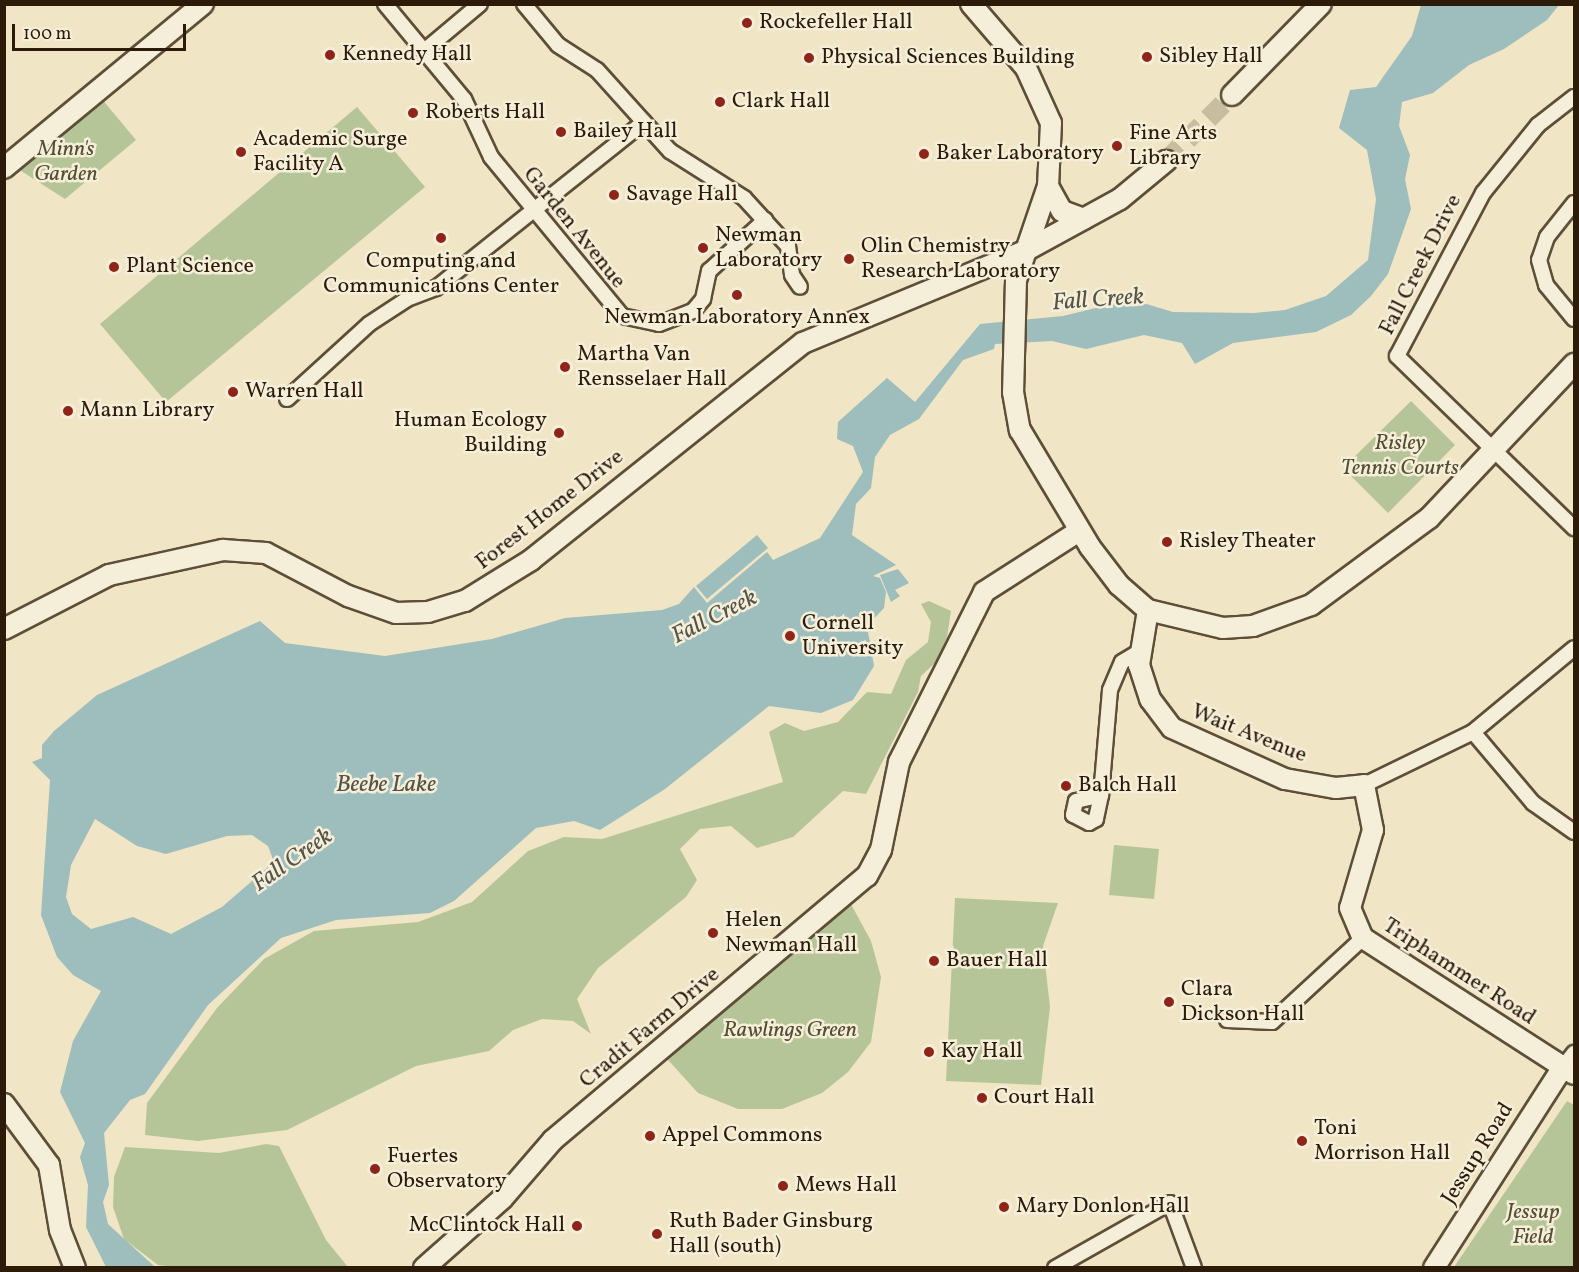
<!DOCTYPE html>
<style>
body{margin:0}
#map{position:relative;width:1579px;height:1272px;overflow:hidden;background:#f0e5c4;font-family:Vollkorn,serif}
div>[style]{position:absolute}
[style*='--x']{left:calc(var(--x)*1px);top:calc(var(--y)*1px);width:calc(var(--w)*1px);rotate:calc(var(--a)*1deg)}
.green>*{inset:0;background:#b6c597}
.water>*{inset:0;background:#9ebdbd}
.secondary-tunnel>*{height:20px;margin-top:-10px;transform-origin:0;background:repeating-linear-gradient(90deg,#c9bd9f 0 20px,transparent 0 30px)}
.roads{filter:drop-shadow(2px 0 #5e4e38) drop-shadow(-2px 0 #5e4e38) drop-shadow(0 2px #5e4e38) drop-shadow(0 -2px #5e4e38)}
.street>*{height:14px;margin:-7px;padding:0 7px;transform-origin:7px;border-radius:7px;background:#f5eed9}
.secondary>*{height:20px;margin:-10px;padding:0 10px;transform-origin:10px;border-radius:10px;background:#f5eed9}
.dots>*{width:16px;height:16px;translate:-50% -50%;box-sizing:border-box;border:3px solid #f5eed9;border-radius:50%}
span{translate:-50% -50%;white-space:nowrap;text-align:center;line-height:1.15;-webkit-text-stroke:5px #f5eed9;paint-order:stroke}
.poi-label{font-size:22px;color:#2d1b09}
.left{translate:0 -50%;text-align:left}
.right{translate:-100% -50%;text-align:right}
.park-label{font-size:22px;color:#564e34;font-style:italic}
.street-label{font-size:22px;color:#2d1b09}
.water-label{font-size:24px;color:#555448;font-style:italic}
.frame{position:absolute;inset:0;border:6px solid #2d1b09;pointer-events:none}
.scale{position:absolute;left:12px;top:24px;width:174px;height:27px;box-sizing:border-box;border:3px solid #2d1b09;border-top:0;padding-left:8px;font-size:18px;line-height:21px;white-space:nowrap;color:#2d1b09;-webkit-text-stroke:4px #f5eed9;paint-order:stroke}
</style>
<div id="map">
<div class="green">
<div style="clip-path:polygon(101px 98px,136px 140px,65px 199px,15px 167px)"></div>
<div style="clip-path:polygon(357px 107px,425px 187px,166px 402px,100px 324px)"></div>
<div style="clip-path:polygon(1411px 401px,1455px 445px,1388px 513px,1343px 468px)"></div>
<div style="clip-path:polygon(929px 601px,951px 611px,947px 637px,936px 662px,921px 676px,918px 692px,866px 794px,843px 791px,793px 837px,757px 848px,731px 826px,700px 829px,680px 849px,697px 880px,686px 897px,598px 968px,577px 999px,591px 1034px,573px 1021px,542px 1019px,513px 1030px,489px 1051px,416px 1066px,287px 1130px,198px 1141px,145px 1135px,147px 1103px,217px 1008px,264px 959px,314px 931px,418px 922px,472px 902px,528px 851px,564px 837px,602px 839px,783px 782px,769px 732px,785px 723px,804px 731px,838px 722px,867px 692px,891px 694px,906px 660px,928px 642px,931px 622px,921px 604px)"></div>
<div style="clip-path:polygon(1114px 845px,1159px 849px,1154px 899px,1109px 895px)"></div>
<div style="clip-path:polygon(846px 895px,871px 941px,881px 977px,871px 1042px,848px 1072px,822px 1093px,782px 1109px,738px 1109px,698px 1093px,660px 1051px)"></div>
<div style="clip-path:polygon(955px 898px,1058px 903px,1043px 946px,1050px 1007px,1041px 1085px,946px 1081px)"></div>
<div style="clip-path:polygon(1567px 1101px,1574px 1105px,1574px 1267px,1454px 1267px)"></div>
<div style="clip-path:polygon(266px 1144px,279px 1146px,326px 1240px,348px 1267px,173px 1267px,158px 1265px,124px 1239px,113px 1207px,114px 1177px,125px 1147px,219px 1153px)"></div>
</div>
<div class="water">
<div style="clip-path:polygon(evenodd,1421px 5px,1559px 5px,1547px 20px,1504px 49px,1469px 65px,1433px 93px,1402px 102px,1399px 126px,1410px 155px,1405px 179px,1411px 209px,1388px 274px,1371px 296px,1351px 315px,1316px 332px,1233px 343px,1195px 364px,1182px 343px,1144px 335px,1086px 349px,1052px 341px,995px 344px,994px 349px,963px 360px,919px 419px,890px 435px,875px 457px,871px 488px,856px 504px,852px 535px,896px 565px,873px 576px,880px 578px,886px 592px,884px 608px,867px 626px,874px 666px,853px 700px,821px 713px,769px 706px,665px 789px,600px 830px,574px 821px,536px 828px,454px 901px,430px 913px,336px 920px,281px 938px,208px 1005px,145px 1094px,130px 1100px,104px 1133px,109px 1185px,103px 1202px,108px 1224px,155px 1267px,106px 1267px,86px 1227px,88px 1185px,80px 1157px,85px 1143px,60px 1092px,73px 1041px,101px 991px,73px 975px,57px 957px,41px 915px,50px 780px,32px 762px,42px 758px,42px 745px,54px 731px,97px 695px,260px 621px,285px 643px,385px 656px,492px 639px,565px 618px,662px 610px,679px 604px,694px 587px,707px 603px,767px 552px,773px 560px,820px 538px,863px 472px,853px 446px,837px 439px,838px 422px,887px 378px,915px 402px,980px 324px,1063px 316px,1141px 297px,1143px 303px,1173px 312px,1254px 313px,1285px 310px,1326px 296px,1368px 260px,1376px 199px,1367px 150px,1339px 128px,1350px 90px,1376px 87px,1412px 36px,1421px 5px,95px 819px,137px 846px,166px 854px,227px 836px,252px 835px,268px 846px,274px 862px,222px 907px,171px 934px,133px 917px,91px 929px,72px 914px,66px 897px,71px 865px,95px 819px)"></div>
<div style="clip-path:polygon(757px 535px,768px 548px,707px 599px,696px 586px)"></div>
<div style="clip-path:polygon(898px 569px,909px 583px,895px 590px,900px 596px,891px 602px,880px 575px)"></div>
</div>
<div class="secondary-tunnel">
<div style="--x:1166;--y:161;--w:93;--a:-45"></div>
</div>
<div class="roads">
<div class="street">
<div style="--x:385;--y:4;--w:124;--a:50.3"></div>
<div style="--x:464;--y:99;--w:64;--a:65"></div>
<div style="--x:491;--y:157;--w:206;--a:50.5"></div>
<div style="--x:622;--y:316;--w:38;--a:12"></div>
<div style="--x:659;--y:324;--w:36;--a:-21"></div>
<div style="--x:693;--y:311;--w:16;--a:-50"></div>
<div style="--x:703;--y:299;--w:29;--a:-78"></div>
<div style="--x:709;--y:271;--w:76;--a:-42.3"></div>
<div style="--x:524;--y:4;--w:53;--a:50.3"></div>
<div style="--x:558;--y:45;--w:46;--a:32.7"></div>
<div style="--x:597;--y:70;--w:109;--a:48"></div>
<div style="--x:670;--y:151;--w:88;--a:32.4"></div>
<div style="--x:744;--y:198;--w:65;--a:47.5"></div>
<div style="--x:788;--y:246;--w:29;--a:82"></div>
<div style="--x:792;--y:275;--w:14;--a:56"></div>
<div style="--x:424;--y:51;--w:73;--a:-40"></div>
<div style="--x:1574;--y:97;--w:46;--a:142.1"></div>
<div style="--x:1538;--y:125;--w:87;--a:129"></div>
<div style="--x:1483;--y:193;--w:184;--a:117.8"></div>
<div style="--x:1397;--y:356;--w:247;--a:44.2"></div>
<div style="--x:1574;--y:203;--w:43;--a:128.5"></div>
<div style="--x:1547;--y:237;--w:24;--a:109"></div>
<div style="--x:1539;--y:260;--w:26;--a:74"></div>
<div style="--x:1546;--y:285;--w:44;--a:50.5"></div>
<div style="--x:287;--y:399;--w:111;--a:-42.4"></div>
<div style="--x:369;--y:324;--w:45;--a:-33.3"></div>
<div style="--x:407;--y:299;--w:31;--a:-21"></div>
<div style="--x:436;--y:288;--w:266;--a:-38.6"></div>
<div style="--x:1473;--y:732;--w:93;--a:49.8"></div>
<div style="--x:1533;--y:803;--w:50;--a:35.3"></div>
<div style="--x:1364;--y:785;--w:121;--a:-25.9"></div>
<div style="--x:1473;--y:732;--w:131;--a:-39.7"></div>
<div style="--x:1101;--y:795;--w:105;--a:-85.1"></div>
<div style="--x:1110;--y:690;--w:30;--a:-67"></div>
<div style="--x:1122;--y:662;--w:21;--a:-31"></div>
<div style="--x:1101;--y:795;--w:25;--a:102"></div>
<div style="--x:1096;--y:819;--w:8;--a:150"></div>
<div style="--x:1089;--y:823;--w:18;--a:-153"></div>
<div style="--x:1073;--y:815;--w:14;--a:-78"></div>
<div style="--x:1076;--y:801;--w:26;--a:-13"></div>
<div style="--x:1227;--y:1020;--w:45;--a:2.5"></div>
<div style="--x:1272;--y:1022;--w:124;--a:-42.7"></div>
<div style="--x:1563;--y:1067;--w:18;--a:-52"></div>
<div style="--x:1055;--y:1268;--w:132;--a:-29.5"></div>
<div style="--x:1170;--y:1203;--w:69;--a:69.7"></div>
</div>
<div class="secondary">
<div style="--x:971;--y:4;--w:84;--a:49.3"></div>
<div style="--x:1026;--y:68;--w:60;--a:65.6"></div>
<div style="--x:1051;--y:123;--w:63;--a:92.7"></div>
<div style="--x:1048;--y:186;--w:99;--a:108.8"></div>
<div style="--x:1016;--y:280;--w:112;--a:91.5"></div>
<div style="--x:1013;--y:392;--w:39;--a:80"></div>
<div style="--x:1020;--y:430;--w:136;--a:59.1"></div>
<div style="--x:1090;--y:547;--w:48;--a:52.7"></div>
<div style="--x:1119;--y:585;--w:38;--a:41"></div>
<div style="--x:1148;--y:610;--w:77;--a:13.5"></div>
<div style="--x:1223;--y:628;--w:30;--a:-4"></div>
<div style="--x:1253;--y:626;--w:62;--a:-19.9"></div>
<div style="--x:1311;--y:605;--w:147;--a:-36.4"></div>
<div style="--x:1429;--y:518;--w:212;--a:-46.7"></div>
<div style="--x:1232;--y:95;--w:127;--a:-45.6"></div>
<div style="--x:4;--y:168;--w:258;--a:-39.5"></div>
<div style="--x:1048;--y:186;--w:29;--a:61"></div>
<div style="--x:1062;--y:211;--w:23;--a:20"></div>
<div style="--x:1148;--y:610;--w:56;--a:99.3"></div>
<div style="--x:1139;--y:665;--w:36;--a:72"></div>
<div style="--x:1150;--y:699;--w:36;--a:53"></div>
<div style="--x:1172;--y:728;--w:124;--a:24.3"></div>
<div style="--x:1285;--y:779;--w:52;--a:10"></div>
<div style="--x:1336;--y:788;--w:28;--a:-6"></div>
<div style="--x:1364;--y:785;--w:46;--a:78.7"></div>
<div style="--x:1373;--y:830;--w:81;--a:106.4"></div>
<div style="--x:1350;--y:908;--w:33;--a:67"></div>
<div style="--x:1363;--y:938;--w:251;--a:32.8"></div>
<div style="--x:4;--y:629;--w:118;--a:-27.2"></div>
<div style="--x:109;--y:575;--w:117;--a:-12.4"></div>
<div style="--x:223;--y:550;--w:43;--a:4"></div>
<div style="--x:266;--y:553;--w:93;--a:27.7"></div>
<div style="--x:348;--y:596;--w:51;--a:19.5"></div>
<div style="--x:396;--y:613;--w:32;--a:-2"></div>
<div style="--x:428;--y:612;--w:39;--a:-17"></div>
<div style="--x:465;--y:601;--w:78;--a:-31.8"></div>
<div style="--x:531;--y:560;--w:348;--a:-38.6"></div>
<div style="--x:803;--y:343;--w:240;--a:-22.5"></div>
<div style="--x:1025;--y:251;--w:108;--a:-28.7"></div>
<div style="--x:1120;--y:199;--w:60;--a:-39.6"></div>
<div style="--x:4;--y:1104;--w:76;--a:53.6"></div>
<div style="--x:49;--y:1165;--w:66;--a:80.4"></div>
<div style="--x:60;--y:1230;--w:41;--a:68.5"></div>
<div style="--x:424;--y:1268;--w:104;--a:-41.5"></div>
<div style="--x:502;--y:1199;--w:78;--a:-49.2"></div>
<div style="--x:553;--y:1140;--w:410;--a:-40.1"></div>
<div style="--x:867;--y:876;--w:30;--a:-62"></div>
<div style="--x:881;--y:850;--w:90;--a:-78.4"></div>
<div style="--x:899;--y:762;--w:190;--a:-63.4"></div>
<div style="--x:984;--y:592;--w:113;--a:-32.7"></div>
<div style="--x:1434;--y:1268;--w:239;--a:-57.3"></div>
</div>
</div>
<div class="dots">
<div style="left:747px;top:23px;background:#8f2418"></div>
<div style="left:330px;top:55px;background:#8f2418"></div>
<div style="left:1147px;top:57px;background:#8f2418"></div>
<div style="left:809px;top:58px;background:#8f2418"></div>
<div style="left:720px;top:102px;background:#8f2418"></div>
<div style="left:413px;top:113px;background:#8f2418"></div>
<div style="left:561px;top:132px;background:#8f2418"></div>
<div style="left:1117px;top:146px;background:#8f2418"></div>
<div style="left:241px;top:152px;background:#8f2418"></div>
<div style="left:924px;top:154px;background:#8f2418"></div>
<div style="left:614px;top:195px;background:#8f2418"></div>
<div style="left:441px;top:238px;background:#8f2418"></div>
<div style="left:703px;top:248px;background:#8f2418"></div>
<div style="left:849px;top:259px;background:#8f2418"></div>
<div style="left:114px;top:267px;background:#8f2418"></div>
<div style="left:737px;top:295px;background:#8f2418"></div>
<div style="left:565px;top:367px;background:#8f2418"></div>
<div style="left:233px;top:392px;background:#8f2418"></div>
<div style="left:68px;top:411px;background:#8f2418"></div>
<div style="left:559px;top:433px;background:#8f2418"></div>
<div style="left:1167px;top:542px;background:#8f2418"></div>
<div style="left:790px;top:636px;background:#8f2418"></div>
<div style="left:1066px;top:786px;background:#8f2418"></div>
<div style="left:713px;top:933px;background:#8f2418"></div>
<div style="left:934px;top:961px;background:#8f2418"></div>
<div style="left:1169px;top:1002px;background:#8f2418"></div>
<div style="left:929px;top:1052px;background:#8f2418"></div>
<div style="left:982px;top:1098px;background:#8f2418"></div>
<div style="left:650px;top:1136px;background:#8f2418"></div>
<div style="left:1302px;top:1141px;background:#8f2418"></div>
<div style="left:375px;top:1169px;background:#8f2418"></div>
<div style="left:783px;top:1186px;background:#8f2418"></div>
<div style="left:1004px;top:1207px;background:#8f2418"></div>
<div style="left:577px;top:1226px;background:#8f2418"></div>
<div style="left:657px;top:1234px;background:#8f2418"></div>
</div>
<div class="poi-label">
<span class="left" style="left:759px;top:23px">Rockefeller Hall</span>
<span class="left" style="left:342px;top:55px">Kennedy Hall</span>
<span class="left" style="left:1159px;top:57px">Sibley Hall</span>
<span class="left" style="left:821px;top:58px">Physical Sciences Building</span>
<span class="left" style="left:732px;top:102px">Clark Hall</span>
<span class="left" style="left:425px;top:113px">Roberts Hall</span>
<span class="left" style="left:573px;top:132px">Bailey Hall</span>
<span class="left" style="left:1129px;top:146px">Fine Arts<br>Library</span>
<span class="left" style="left:253px;top:152px">Academic Surge<br>Facility A</span>
<span class="left" style="left:936px;top:154px">Baker Laboratory</span>
<span class="left" style="left:626px;top:195px">Savage Hall</span>
<span class="left" style="left:715px;top:248px">Newman<br>Laboratory</span>
<span class="left" style="left:861px;top:259px">Olin Chemistry<br>Research Laboratory</span>
<span style="left:441px;top:274px">Computing and<br>Communications Center</span>
<span class="left" style="left:126px;top:267px">Plant Science</span>
<span style="left:737px;top:318px">Newman Laboratory Annex</span>
<span class="left" style="left:577px;top:367px">Martha Van<br>Rensselaer Hall</span>
<span class="left" style="left:245px;top:392px">Warren Hall</span>
<span class="left" style="left:80px;top:411px">Mann Library</span>
<span class="right" style="left:547px;top:433px">Human Ecology<br>Building</span>
<span class="left" style="left:1179px;top:542px">Risley Theater</span>
<span class="left" style="left:802px;top:636px">Cornell<br>University</span>
<span class="left" style="left:1078px;top:786px">Balch Hall</span>
<span class="left" style="left:725px;top:933px">Helen<br>Newman Hall</span>
<span class="left" style="left:946px;top:961px">Bauer Hall</span>
<span class="left" style="left:1181px;top:1002px">Clara<br>Dickson Hall</span>
<span class="left" style="left:941px;top:1052px">Kay Hall</span>
<span class="left" style="left:994px;top:1098px">Court Hall</span>
<span class="left" style="left:1314px;top:1141px">Toni<br>Morrison Hall</span>
<span class="left" style="left:662px;top:1136px">Appel Commons</span>
<span class="left" style="left:387px;top:1169px">Fuertes<br>Observatory</span>
<span class="left" style="left:795px;top:1186px">Mews Hall</span>
<span class="left" style="left:1016px;top:1207px">Mary Donlon Hall</span>
<span class="left" style="left:669px;top:1234px">Ruth Bader Ginsburg<br>Hall (south)</span>
<span class="right" style="left:565px;top:1226px">McClintock Hall</span>
</div>
<div class="park-label">
<span style="left:66px;top:162px">Minn's<br>Garden</span>
<span style="left:1400px;top:456px">Risley<br>Tennis Courts</span>
<span style="left:790px;top:1031px">Rawlings Green</span>
<span style="left:1533px;top:1225px">Jessup<br>Field</span>
</div>
<div class="street-label">
<span style="left:574px;top:228px;rotate:51deg">Garden Avenue</span>
<span style="left:1421px;top:265px;rotate:-63deg">Fall Creek Drive</span>
<span style="left:550px;top:510px;rotate:-38deg">Forest Home Drive</span>
<span style="left:1249px;top:734px;rotate:22deg">Wait Avenue</span>
<span style="left:1459px;top:972px;rotate:33deg">Triphammer Road</span>
<span style="left:650px;top:1028px;rotate:-40deg">Cradit Farm Drive</span>
<span style="left:1478px;top:1154px;rotate:-58deg">Jessup Road</span>
</div>
<div class="water-label">
<span style="left:1098px;top:301px;rotate:-4deg">Fall Creek</span>
<span style="left:715px;top:618px;rotate:-27deg">Fall Creek</span>
<span style="left:386px;top:786px">Beebe Lake</span>
<span style="left:293px;top:861px;rotate:-35deg">Fall Creek</span>
</div>
<div class="frame"></div>
<div class="scale">100 m</div>
</div>
